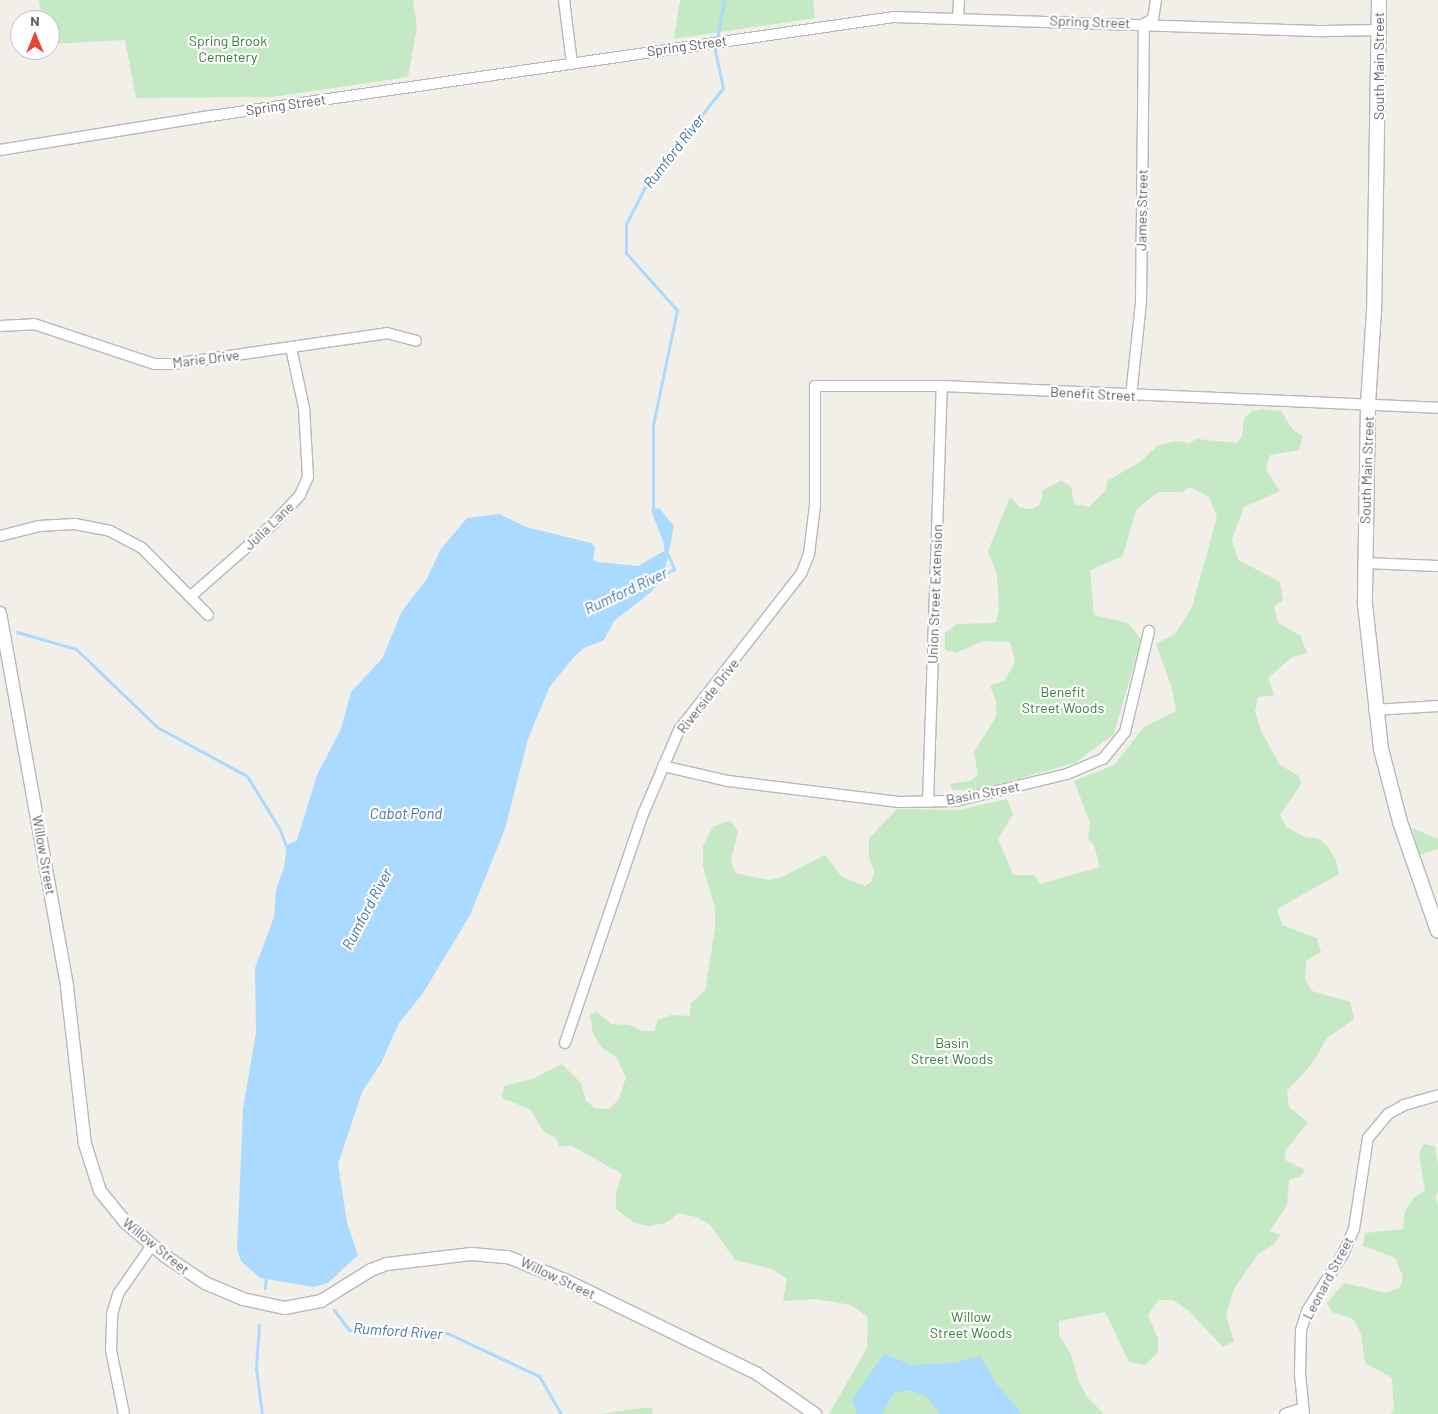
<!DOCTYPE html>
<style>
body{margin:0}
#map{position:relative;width:1438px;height:1414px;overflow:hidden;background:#f1efe8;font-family:Barlow,sans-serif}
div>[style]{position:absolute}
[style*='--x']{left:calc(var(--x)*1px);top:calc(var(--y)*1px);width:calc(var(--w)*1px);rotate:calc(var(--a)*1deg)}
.green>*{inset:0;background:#c5e8c5}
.water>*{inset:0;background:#aadaff}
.stream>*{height:3px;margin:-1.5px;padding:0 1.5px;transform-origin:1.5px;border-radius:1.5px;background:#aadaff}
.roads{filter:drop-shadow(1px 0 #b5b8bc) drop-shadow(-1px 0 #b5b8bc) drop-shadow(0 1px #b5b8bc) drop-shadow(0 -1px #b5b8bc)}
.minor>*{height:10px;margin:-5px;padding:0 5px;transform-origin:5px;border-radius:5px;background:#fff}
.tertiary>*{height:12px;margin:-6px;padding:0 6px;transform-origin:6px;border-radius:6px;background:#fff}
.secondary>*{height:14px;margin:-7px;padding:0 7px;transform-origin:7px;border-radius:7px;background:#fff}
span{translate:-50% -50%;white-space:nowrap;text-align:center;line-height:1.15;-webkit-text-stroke:4.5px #fff;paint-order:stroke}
.street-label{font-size:14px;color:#5f6368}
.park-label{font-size:14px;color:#348238}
.water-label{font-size:15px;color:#4174aa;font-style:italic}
.north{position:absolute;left:10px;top:10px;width:50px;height:50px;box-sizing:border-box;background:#fff;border:1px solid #bfc1c3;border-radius:50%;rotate:0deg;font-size:14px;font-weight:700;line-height:20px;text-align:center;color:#5f6368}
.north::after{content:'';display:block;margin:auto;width:18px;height:22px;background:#ea4335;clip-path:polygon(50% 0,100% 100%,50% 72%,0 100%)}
</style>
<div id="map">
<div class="green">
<div style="clip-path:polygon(39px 0,413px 0,417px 28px,408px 77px,272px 97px,136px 98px,125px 40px,50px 44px,50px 20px,42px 20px)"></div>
<div style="clip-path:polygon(680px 0,813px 0,815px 18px,674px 39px)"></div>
<div style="clip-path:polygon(1264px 409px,1281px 411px,1293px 430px,1303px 436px,1299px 450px,1270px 455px,1266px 470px,1280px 491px,1244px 507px,1232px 539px,1238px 560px,1280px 582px,1283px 600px,1274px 606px,1278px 623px,1300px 635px,1307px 653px,1292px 657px,1268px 678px,1274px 695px,1258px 697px,1255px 711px,1261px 731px,1280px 765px,1299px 776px,1301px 784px,1280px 815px,1286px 827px,1305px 837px,1319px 839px,1327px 846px,1336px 860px,1339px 874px,1277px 909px,1282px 925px,1317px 938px,1321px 952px,1306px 961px,1305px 979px,1312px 991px,1350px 1002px,1354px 1019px,1327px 1038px,1311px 1065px,1287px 1091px,1289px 1107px,1308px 1122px,1286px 1150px,1285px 1160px,1305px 1170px,1301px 1176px,1289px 1180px,1287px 1205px,1270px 1231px,1281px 1235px,1273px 1245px,1258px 1254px,1234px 1289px,1226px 1315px,1234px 1341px,1223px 1347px,1188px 1310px,1173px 1300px,1158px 1300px,1148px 1315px,1158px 1339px,1158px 1352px,1145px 1365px,1129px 1362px,1105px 1312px,1059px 1321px,1059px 1335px,1071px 1354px,1079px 1382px,1087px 1397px,1104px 1414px,829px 1414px,867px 1348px,868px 1317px,851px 1305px,816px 1299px,783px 1301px,787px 1279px,772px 1269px,735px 1260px,711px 1226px,696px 1217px,679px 1213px,665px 1223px,649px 1226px,635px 1223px,616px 1209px,616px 1193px,622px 1174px,572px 1146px,559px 1146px,556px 1138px,543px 1131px,531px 1110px,502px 1098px,504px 1086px,533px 1079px,562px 1064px,581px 1083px,586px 1101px,596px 1109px,609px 1109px,619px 1099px,626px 1077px,616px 1057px,602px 1048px,593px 1034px,590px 1015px,597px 1012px,611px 1024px,630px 1025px,642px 1031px,654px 1031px,658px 1020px,671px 1015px,690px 1016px,691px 1003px,705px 991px,715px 929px,715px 908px,703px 867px,703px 846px,713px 827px,730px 820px,738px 831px,731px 860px,735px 873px,769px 880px,782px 877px,825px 855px,842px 877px,865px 886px,872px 881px,874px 871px,869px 857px,869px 838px,897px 809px,959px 810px,1007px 799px,1013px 814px,998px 839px,1013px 875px,1034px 875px,1040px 884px,1100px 867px,1094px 845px,1088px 839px,1090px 823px,1074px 781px,1114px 765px,1144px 727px,1176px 711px,1172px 688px,1156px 644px,1175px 634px,1192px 607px,1217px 517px,1209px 497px,1190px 487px,1182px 492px,1158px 492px,1136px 510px,1123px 556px,1090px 570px,1094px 615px,1128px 623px,1141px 639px,1114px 734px,1075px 763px,977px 790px,952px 790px,950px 784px,970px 781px,978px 775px,974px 752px,996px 717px,996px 701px,990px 686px,1005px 680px,1015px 662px,1010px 642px,983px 641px,956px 653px,945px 650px,945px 633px,957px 624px,996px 623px,999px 609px,997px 575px,988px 551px,1010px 497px,1021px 508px,1033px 509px,1040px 504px,1043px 490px,1061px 481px,1071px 486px,1074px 504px,1089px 507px,1106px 490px,1107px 481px,1140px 462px,1158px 445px,1178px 441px,1189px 443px,1197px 439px,1236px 443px,1242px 437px,1244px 419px,1252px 411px)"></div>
<div style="clip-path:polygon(1412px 828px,1438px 839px,1438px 849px,1420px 855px)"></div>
<div style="clip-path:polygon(1424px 1144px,1435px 1146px,1438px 1165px,1438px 1193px,1435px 1196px,1438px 1205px,1438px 1414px,1391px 1414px,1394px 1409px,1392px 1378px,1365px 1363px,1361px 1334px,1353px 1319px,1332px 1312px,1327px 1303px,1344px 1283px,1386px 1293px,1400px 1288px,1403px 1276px,1395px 1258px,1363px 1246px,1365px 1233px,1403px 1229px,1405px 1211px,1414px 1197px,1425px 1191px,1419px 1153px)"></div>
<div style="clip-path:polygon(642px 1408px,652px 1408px,653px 1414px,600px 1414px)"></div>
</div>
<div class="water">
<div style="clip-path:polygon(659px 508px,674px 526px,664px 576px,651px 592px,614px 621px,604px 640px,584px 648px,574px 657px,550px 686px,528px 739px,505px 829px,470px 915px,423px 993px,399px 1023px,381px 1063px,362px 1092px,338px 1164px,347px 1223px,358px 1255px,328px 1283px,314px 1287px,260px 1278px,241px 1261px,237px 1249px,243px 1108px,256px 1033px,255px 968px,274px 917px,276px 890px,284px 867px,287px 845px,297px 840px,317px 775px,341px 729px,351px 692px,382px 659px,402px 611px,426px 580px,441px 549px,467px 518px,499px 514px,526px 527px,591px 543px,595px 547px,593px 559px,597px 562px,638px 566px,664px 551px,664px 544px,651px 510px)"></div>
<div style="clip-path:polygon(884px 1354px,912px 1365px,954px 1363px,980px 1356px,995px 1382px,1022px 1414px,940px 1414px,927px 1396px,907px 1390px,894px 1393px,882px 1414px,857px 1414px,852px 1400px)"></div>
</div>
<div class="stream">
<div style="--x:653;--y:512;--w:87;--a:-90"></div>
<div style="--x:653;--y:425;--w:117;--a:-78.2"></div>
<div style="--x:677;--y:310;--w:76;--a:-131.8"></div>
<div style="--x:626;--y:253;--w:29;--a:-90"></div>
<div style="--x:626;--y:224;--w:42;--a:-62.8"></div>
<div style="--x:645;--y:187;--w:126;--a:-51.8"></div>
<div style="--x:723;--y:88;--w:39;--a:-102"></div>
<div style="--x:715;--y:50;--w:51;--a:-79.8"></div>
<div style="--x:663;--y:574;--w:12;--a:-24"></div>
<div style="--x:674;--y:569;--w:15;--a:-113"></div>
<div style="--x:17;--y:632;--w:61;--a:16.1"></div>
<div style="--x:76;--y:649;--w:112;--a:43.9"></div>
<div style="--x:157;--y:727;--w:102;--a:28.6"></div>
<div style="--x:247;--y:776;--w:61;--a:58.4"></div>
<div style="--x:279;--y:828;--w:24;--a:68"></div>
<div style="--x:265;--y:1288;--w:12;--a:-85"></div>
<div style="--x:334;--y:1310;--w:25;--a:53"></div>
<div style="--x:349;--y:1330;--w:98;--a:1.8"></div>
<div style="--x:447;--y:1333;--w:102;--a:25.1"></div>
<div style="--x:539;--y:1376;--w:44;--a:59.9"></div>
<div style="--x:259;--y:1325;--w:43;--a:94"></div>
<div style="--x:256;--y:1368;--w:46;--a:82.6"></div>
</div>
<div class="roads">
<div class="minor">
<div style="--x:564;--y:0;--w:64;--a:82.8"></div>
<div style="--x:958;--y:18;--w:18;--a:-87"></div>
<div style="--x:0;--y:150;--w:214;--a:-9.2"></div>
<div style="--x:211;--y:116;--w:690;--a:-8.25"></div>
<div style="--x:894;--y:17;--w:431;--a:1.9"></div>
<div style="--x:1325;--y:31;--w:54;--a:-1.1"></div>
<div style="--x:0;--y:326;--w:34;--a:-3"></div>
<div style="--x:34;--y:324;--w:126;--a:18.4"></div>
<div style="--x:154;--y:364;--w:19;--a:0"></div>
<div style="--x:173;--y:364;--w:216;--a:-8.2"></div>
<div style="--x:387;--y:333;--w:30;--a:15"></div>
<div style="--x:1131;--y:396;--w:94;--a:-83.9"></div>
<div style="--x:1141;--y:303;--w:279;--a:-89.4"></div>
<div style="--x:1144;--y:24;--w:10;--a:-29"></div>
<div style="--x:1153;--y:19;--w:19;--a:-81"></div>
<div style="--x:0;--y:536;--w:40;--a:-14.4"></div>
<div style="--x:39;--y:526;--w:36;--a:-3"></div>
<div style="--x:75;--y:524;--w:36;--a:11"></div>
<div style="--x:110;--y:531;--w:36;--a:28"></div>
<div style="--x:142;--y:548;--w:94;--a:45.4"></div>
<div style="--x:1364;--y:563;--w:74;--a:2.3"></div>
<div style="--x:191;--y:596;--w:111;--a:-41.3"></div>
<div style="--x:274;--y:523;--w:38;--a:-47"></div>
<div style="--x:300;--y:495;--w:20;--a:-66"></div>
<div style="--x:308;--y:477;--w:69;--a:-93.3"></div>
<div style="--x:304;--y:408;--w:61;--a:-102.2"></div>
<div style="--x:1374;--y:710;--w:64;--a:-3.6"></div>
<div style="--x:663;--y:766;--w:67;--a:13"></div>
<div style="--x:728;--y:781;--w:172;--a:7"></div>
<div style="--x:899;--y:802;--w:57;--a:-1"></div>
<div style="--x:956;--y:801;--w:114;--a:-13.7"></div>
<div style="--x:1067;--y:774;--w:39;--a:-23"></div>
<div style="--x:1103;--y:759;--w:35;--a:-51"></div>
<div style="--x:1125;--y:732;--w:104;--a:-76.6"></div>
<div style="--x:928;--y:802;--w:416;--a:-88.1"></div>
<div style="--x:565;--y:1043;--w:242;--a:-71.2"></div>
<div style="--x:643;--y:814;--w:91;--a:-66.8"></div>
<div style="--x:679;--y:730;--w:198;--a:-52"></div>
<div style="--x:801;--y:574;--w:22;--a:-68"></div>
<div style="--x:809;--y:554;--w:49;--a:-83"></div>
<div style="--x:815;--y:505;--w:119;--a:-90"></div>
<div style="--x:815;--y:386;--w:127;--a:0"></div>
<div style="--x:942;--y:386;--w:496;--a:2.5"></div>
<div style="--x:124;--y:1414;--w:65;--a:-101.5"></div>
<div style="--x:111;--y:1350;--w:36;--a:-88"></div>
<div style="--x:112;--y:1314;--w:21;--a:-73"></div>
<div style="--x:118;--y:1294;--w:60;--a:-55.2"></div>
<div style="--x:1285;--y:1414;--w:19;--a:-18"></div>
<div style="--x:1304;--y:1414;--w:40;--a:-95.7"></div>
<div style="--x:1300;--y:1374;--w:44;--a:-88.7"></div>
<div style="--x:1301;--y:1330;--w:20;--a:-72"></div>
<div style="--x:1307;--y:1311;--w:67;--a:-57.7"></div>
<div style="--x:1343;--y:1254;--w:27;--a:-66"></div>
<div style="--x:1354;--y:1229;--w:92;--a:-81.3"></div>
<div style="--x:1368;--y:1138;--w:31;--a:-50"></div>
<div style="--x:1388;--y:1114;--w:18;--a:-29"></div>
<div style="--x:1404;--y:1105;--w:35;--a:-16"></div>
</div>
<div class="tertiary">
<div style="--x:0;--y:613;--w:380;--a:79.8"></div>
<div style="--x:67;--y:987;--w:158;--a:83.5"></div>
<div style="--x:85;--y:1144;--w:49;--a:72.3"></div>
<div style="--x:100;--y:1191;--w:40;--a:51"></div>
<div style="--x:125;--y:1222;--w:52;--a:40.4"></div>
<div style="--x:165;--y:1256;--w:48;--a:34"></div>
<div style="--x:205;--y:1283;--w:41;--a:22.8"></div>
<div style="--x:243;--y:1299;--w:43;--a:12.1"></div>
<div style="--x:285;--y:1308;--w:37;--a:-11"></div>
<div style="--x:321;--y:1301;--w:59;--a:-31.8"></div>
<div style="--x:371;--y:1270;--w:17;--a:-21"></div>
<div style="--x:387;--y:1264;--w:85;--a:-6.8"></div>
<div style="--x:471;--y:1254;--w:37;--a:5"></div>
<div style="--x:508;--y:1257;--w:64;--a:22.1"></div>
<div style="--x:567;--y:1281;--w:210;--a:26"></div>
<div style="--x:756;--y:1373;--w:72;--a:34.8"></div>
</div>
<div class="secondary">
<div style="--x:1379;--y:0;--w:311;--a:90.9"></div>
<div style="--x:1374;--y:311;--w:93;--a:93.7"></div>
<div style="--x:1368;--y:404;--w:200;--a:90.9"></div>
<div style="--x:1365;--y:604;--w:146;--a:83.7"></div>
<div style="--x:1381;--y:749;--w:75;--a:75.4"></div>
<div style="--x:1400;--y:822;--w:115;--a:70.8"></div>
</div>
</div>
<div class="street-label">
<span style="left:1090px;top:22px;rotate:2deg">Spring Street</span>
<span style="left:687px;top:46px;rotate:-8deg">Spring Street</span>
<span style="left:1379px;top:66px;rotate:-90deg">South Main Street</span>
<span style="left:286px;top:105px;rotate:-8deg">Spring Street</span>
<span style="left:1142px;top:210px;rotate:-89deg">James Street</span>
<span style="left:206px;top:359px;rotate:-7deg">Marie Drive</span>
<span style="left:1093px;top:394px;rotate:3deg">Benefit Street</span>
<span style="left:1367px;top:470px;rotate:-88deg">South Main Street</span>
<span style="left:269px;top:526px;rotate:-44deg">Julia Lane</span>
<span style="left:935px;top:594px;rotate:-88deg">Union Street Extension</span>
<span style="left:708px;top:696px;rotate:-52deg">Riverside Drive</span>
<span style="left:983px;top:793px;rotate:-11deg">Basin Street</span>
<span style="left:44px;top:855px;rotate:80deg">Willow Street</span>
<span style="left:156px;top:1246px;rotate:39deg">Willow Street</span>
<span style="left:558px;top:1278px;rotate:25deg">Willow Street</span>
<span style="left:1328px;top:1278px;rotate:-62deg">Leonard Street</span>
</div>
<div class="park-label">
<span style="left:228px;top:49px">Spring Brook<br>Cemetery</span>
<span style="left:1063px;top:700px">Benefit<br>Street Woods</span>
<span style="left:952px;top:1051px">Basin<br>Street Woods</span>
<span style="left:971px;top:1325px">Willow<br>Street Woods</span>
</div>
<div class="water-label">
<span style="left:674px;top:151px;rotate:-52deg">Rumford River</span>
<span style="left:626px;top:591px;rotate:-25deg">Rumford River</span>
<span style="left:406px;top:814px">Cabot Pond</span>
<span style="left:367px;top:909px;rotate:-62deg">Rumford River</span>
<span style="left:398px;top:1331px;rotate:4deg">Rumford River</span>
</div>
<div class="north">N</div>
</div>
